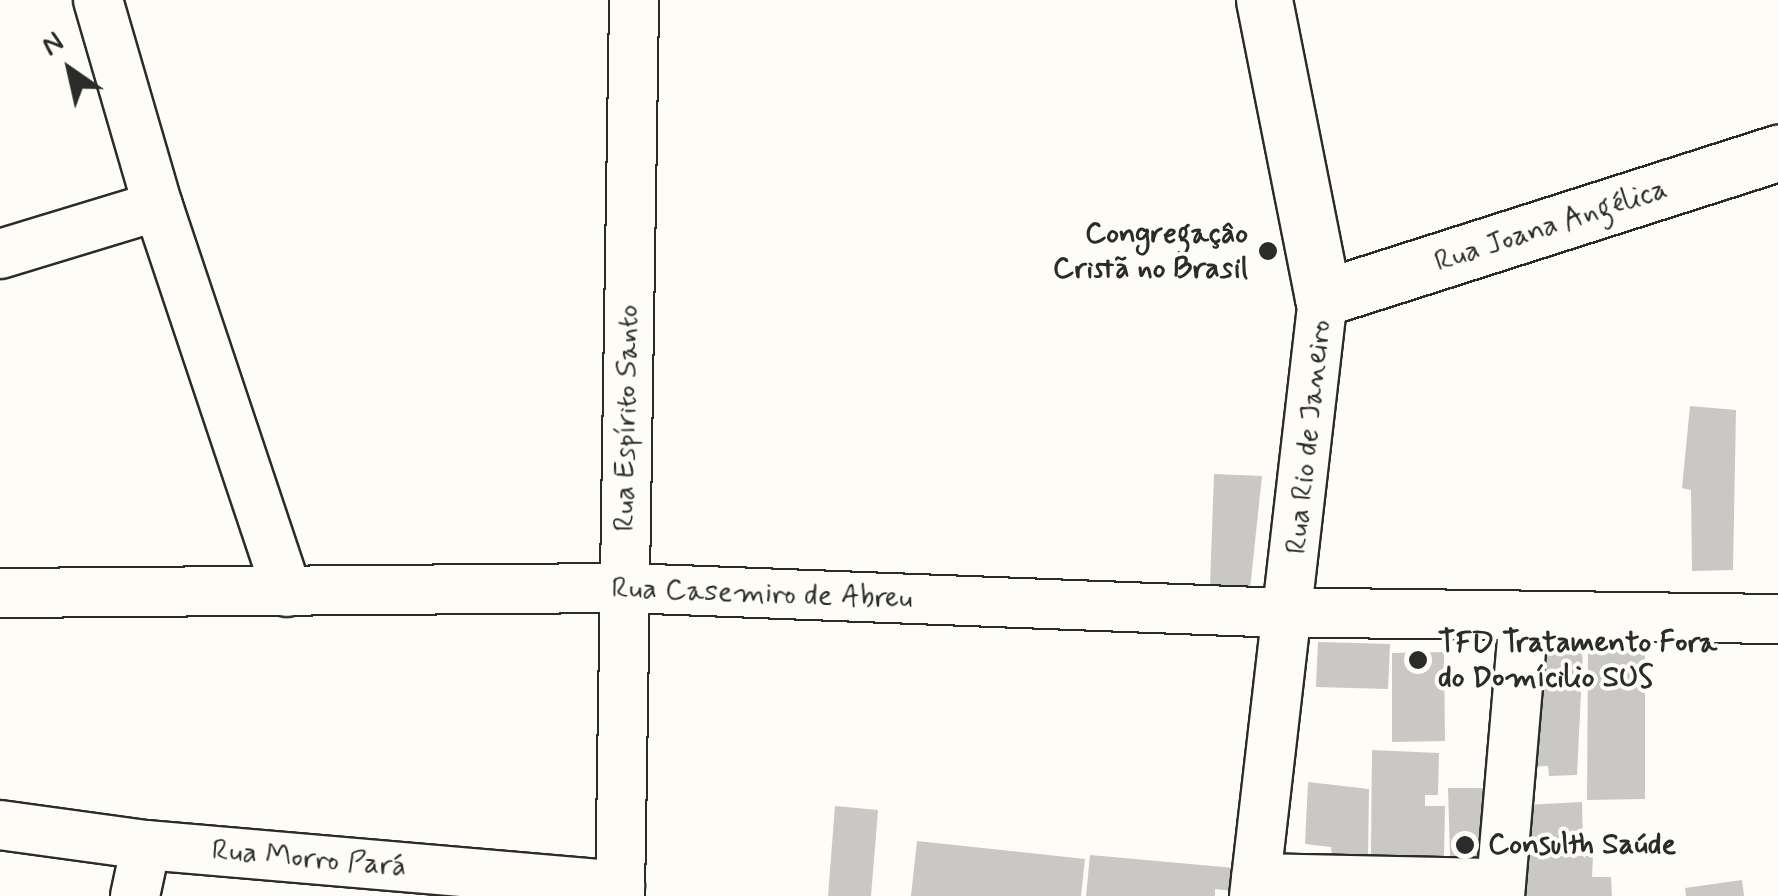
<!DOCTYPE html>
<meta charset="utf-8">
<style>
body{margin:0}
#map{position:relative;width:1778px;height:896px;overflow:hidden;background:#fdfcf7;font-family:Mynerve,sans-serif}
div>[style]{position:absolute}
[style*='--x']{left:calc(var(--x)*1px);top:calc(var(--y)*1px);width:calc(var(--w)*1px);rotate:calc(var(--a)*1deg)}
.building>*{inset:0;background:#c9c8c4}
.roads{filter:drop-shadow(2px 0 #2b2b2b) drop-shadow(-2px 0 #2b2b2b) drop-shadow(0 2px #2b2b2b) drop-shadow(0 -2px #2b2b2b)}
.minor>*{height:48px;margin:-24px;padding:0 24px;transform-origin:24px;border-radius:24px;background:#fdfcf7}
.secondary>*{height:55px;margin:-27.5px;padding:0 27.5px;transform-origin:27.5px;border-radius:27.5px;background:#fdfcf7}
.dots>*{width:28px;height:28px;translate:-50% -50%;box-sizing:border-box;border:5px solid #fdfcf7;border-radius:50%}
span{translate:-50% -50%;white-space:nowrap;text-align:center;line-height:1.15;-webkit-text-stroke:8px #fdfcf7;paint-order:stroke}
.street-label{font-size:30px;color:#2b2b2b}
.poi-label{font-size:30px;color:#2b2b2b;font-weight:700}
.right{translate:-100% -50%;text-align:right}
.left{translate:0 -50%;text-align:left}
.north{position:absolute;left:20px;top:20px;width:100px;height:100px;-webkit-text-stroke:8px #fdfcf7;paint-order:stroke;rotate:326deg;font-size:28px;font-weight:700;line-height:40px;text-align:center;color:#2b2b2b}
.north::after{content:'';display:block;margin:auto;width:35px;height:45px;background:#2b2b2b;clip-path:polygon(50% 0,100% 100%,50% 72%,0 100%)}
</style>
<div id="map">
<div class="building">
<div style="clip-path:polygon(1690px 406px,1736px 410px,1733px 570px,1692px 571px,1691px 490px,1682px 488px)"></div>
<div style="clip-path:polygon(1214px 474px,1262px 476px,1250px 589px,1210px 586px)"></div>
<div style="clip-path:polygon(1318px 642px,1390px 644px,1388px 689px,1316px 687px)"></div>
<div style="clip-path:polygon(1546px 643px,1566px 651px,1577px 644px,1583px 651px,1577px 775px,1549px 776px,1548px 766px,1522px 767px,1540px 644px)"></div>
<div style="clip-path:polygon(1645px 647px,1645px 799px,1587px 800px,1588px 648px)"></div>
<div style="clip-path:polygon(1444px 652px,1445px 741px,1392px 742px,1392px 653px)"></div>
<div style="clip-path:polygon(1372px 750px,1439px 753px,1438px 795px,1425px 795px,1425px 806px,1445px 806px,1444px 857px,1371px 854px)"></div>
<div style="clip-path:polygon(1308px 782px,1369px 789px,1368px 854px,1332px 855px,1331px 847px,1305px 844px)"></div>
<div style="clip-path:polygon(1448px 788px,1490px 788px,1488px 858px,1450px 857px)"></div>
<div style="clip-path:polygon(1582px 802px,1583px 849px,1525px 852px,1524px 805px)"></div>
<div style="clip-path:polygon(835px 806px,878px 810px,871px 896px,828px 896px)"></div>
<div style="clip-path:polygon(917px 841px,1085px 859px,1081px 896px,911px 896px)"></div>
<div style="clip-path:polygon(1090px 855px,1235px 868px,1233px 891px,1215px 889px,1215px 896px,1086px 896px)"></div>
<div style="clip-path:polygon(1524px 855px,1593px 856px,1592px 877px,1611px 877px,1612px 896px,1523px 896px)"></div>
<div style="clip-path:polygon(1742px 880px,1744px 896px,1686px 896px,1685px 888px)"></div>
</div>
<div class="roads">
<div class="minor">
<div style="--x:98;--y:0;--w:215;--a:73.8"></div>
<div style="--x:158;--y:206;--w:407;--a:71.5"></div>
<div style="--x:0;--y:254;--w:165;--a:-16.9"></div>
<div style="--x:0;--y:593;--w:625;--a:-0.46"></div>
<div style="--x:625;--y:588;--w:633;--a:2.17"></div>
<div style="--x:1258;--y:612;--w:520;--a:0.77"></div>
<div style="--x:0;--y:825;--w:147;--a:7.8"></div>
<div style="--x:146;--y:845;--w:476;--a:4.9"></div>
<div style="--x:1256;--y:878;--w:245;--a:1.2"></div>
<div style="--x:135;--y:896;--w:52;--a:-77.8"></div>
<div style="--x:620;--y:896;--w:896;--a:-89.1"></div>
<div style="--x:1254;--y:896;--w:602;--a:-83.42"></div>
<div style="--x:1500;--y:896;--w:279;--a:-85.1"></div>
</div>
<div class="secondary">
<div style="--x:1264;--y:0;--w:304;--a:78.8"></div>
<div style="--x:1323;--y:298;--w:478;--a:-17.7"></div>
</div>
</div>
<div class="dots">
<div style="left:1268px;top:251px;background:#2b2b2b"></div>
<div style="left:1418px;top:660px;background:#2b2b2b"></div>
<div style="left:1465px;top:845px;background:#2b2b2b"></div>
</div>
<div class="street-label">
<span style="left:1551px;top:226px;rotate:-18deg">Rua Joana Angélica</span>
<span style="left:627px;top:418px;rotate:-89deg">Rua Espírito Santo</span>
<span style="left:1309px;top:437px;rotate:-84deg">Rua Rio de Janeiro</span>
<span style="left:762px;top:594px;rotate:2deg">Rua Casemiro de Abreu</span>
<span style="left:309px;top:859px;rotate:5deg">Rua Morro Pará</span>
</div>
<div class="poi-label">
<span class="right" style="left:1248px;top:251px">Congregaçâo<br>Cristã no Brasil</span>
<span class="left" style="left:1438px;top:660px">TFD Tratamento Fora<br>do Domícilio SUS</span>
<span class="left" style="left:1488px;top:845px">Consulth Saúde</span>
</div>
<div class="north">N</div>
</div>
